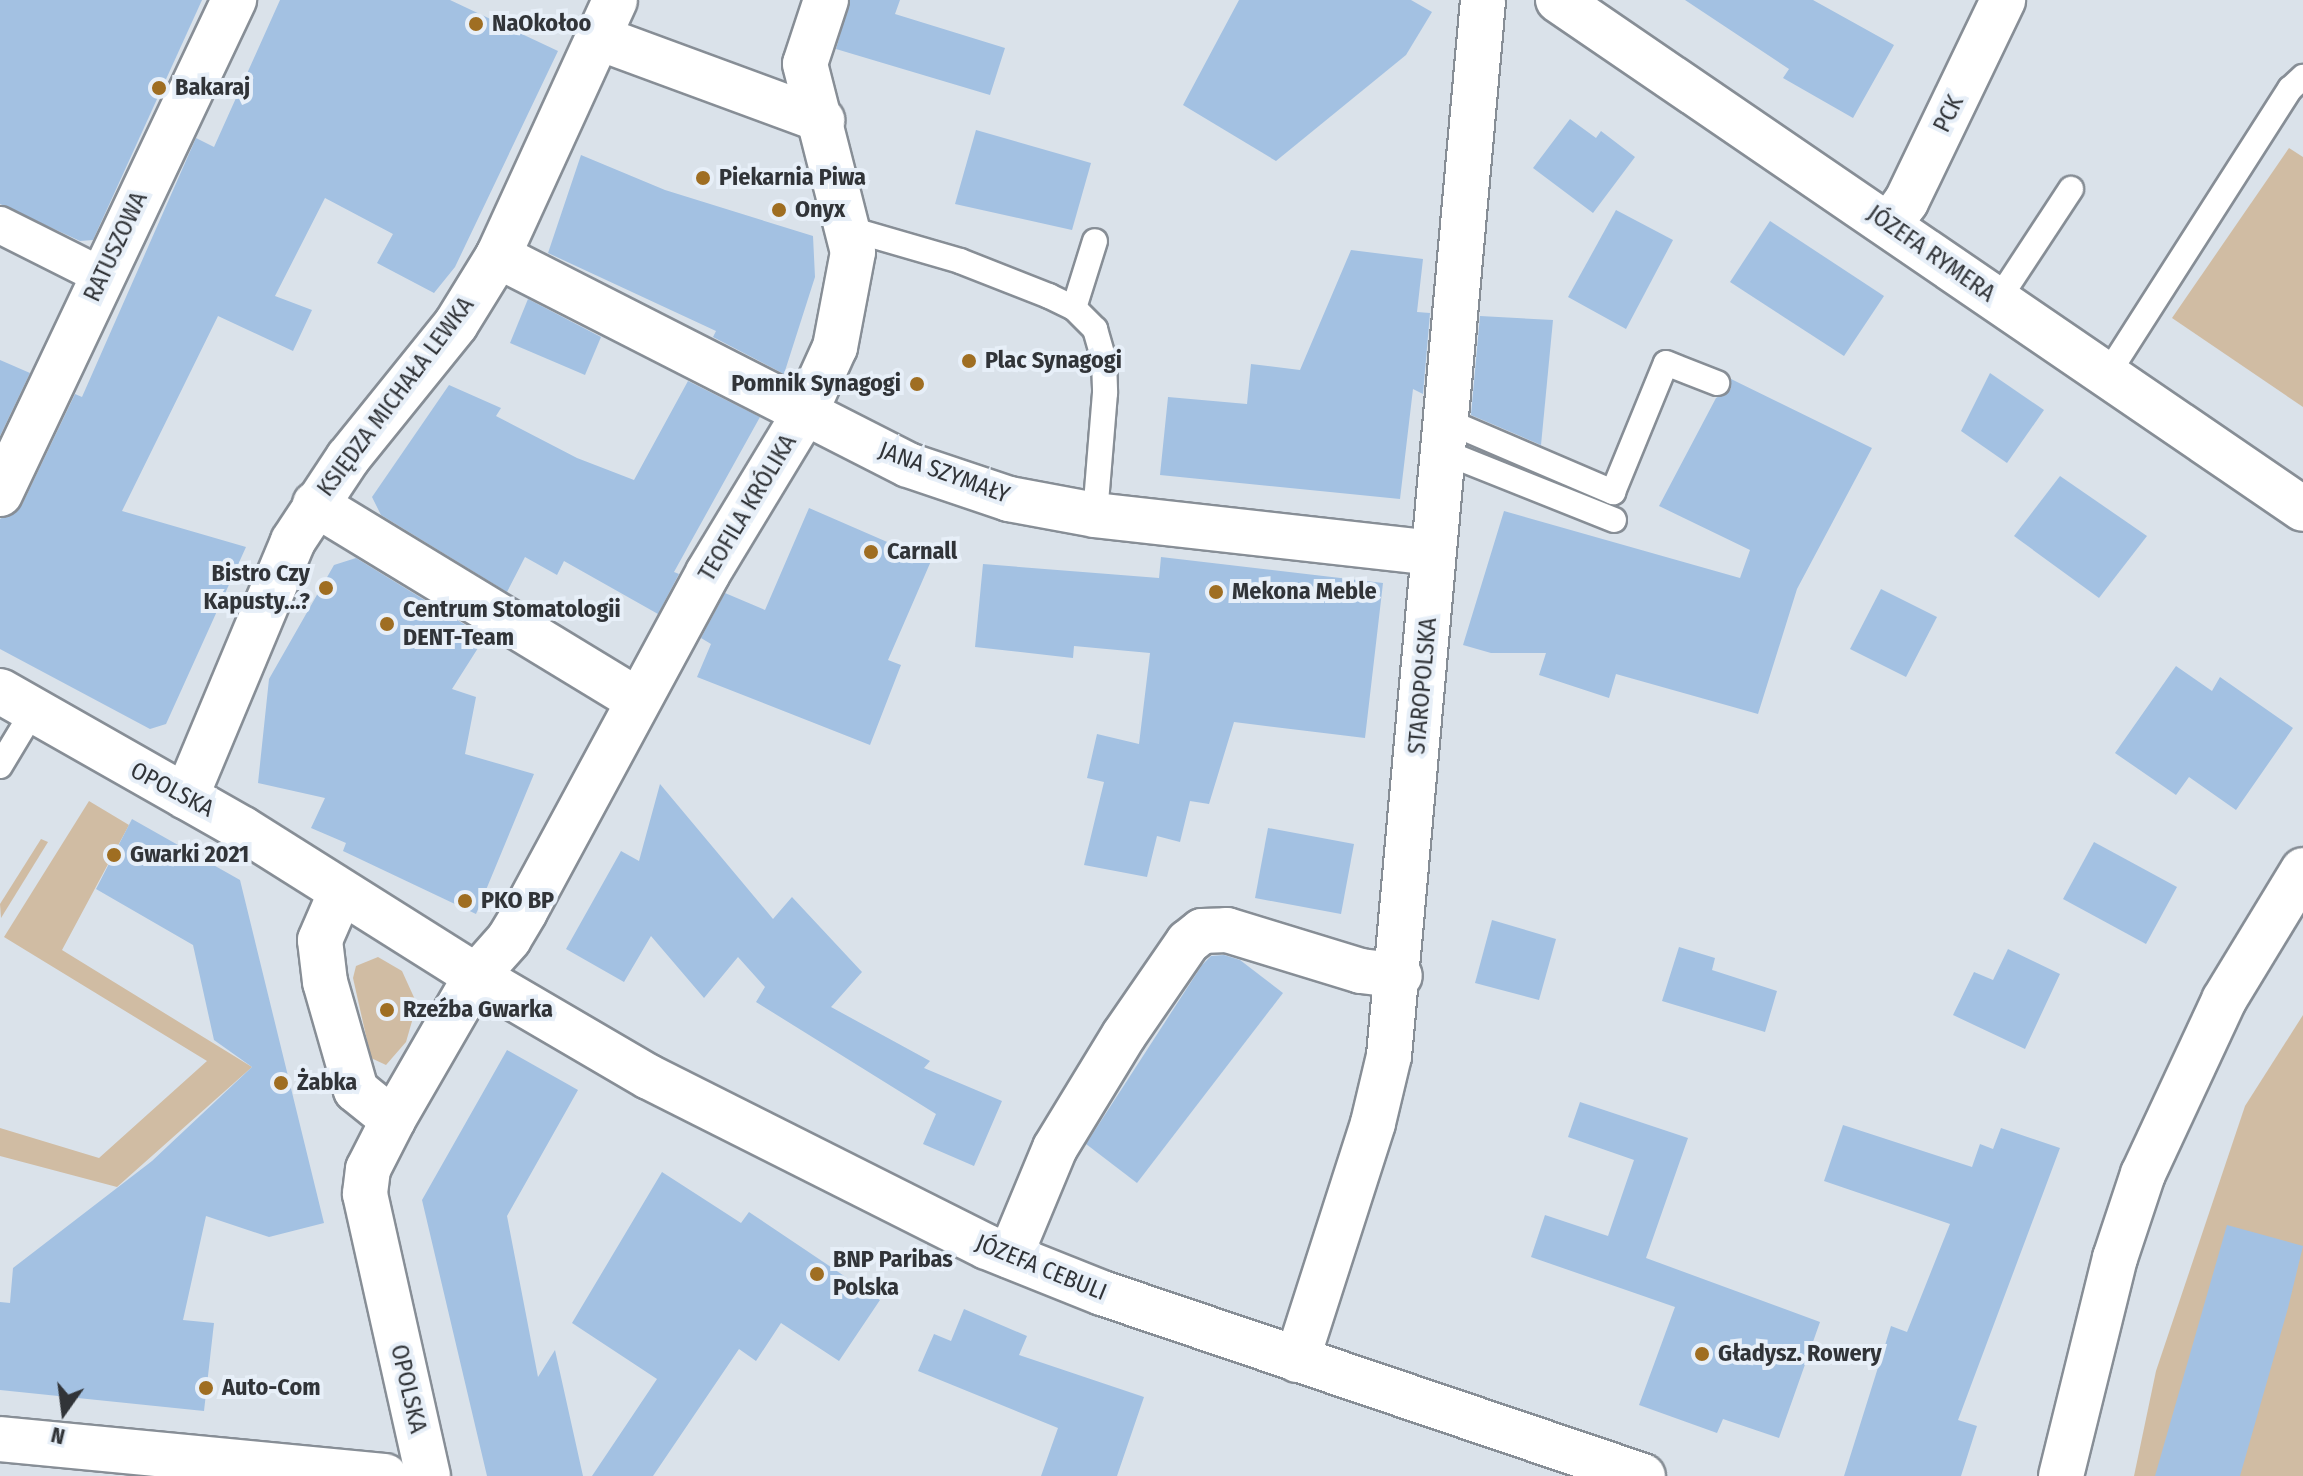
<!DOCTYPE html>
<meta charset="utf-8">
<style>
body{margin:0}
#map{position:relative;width:2303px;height:1476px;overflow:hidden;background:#dae2ea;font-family:"Fira Sans Condensed",sans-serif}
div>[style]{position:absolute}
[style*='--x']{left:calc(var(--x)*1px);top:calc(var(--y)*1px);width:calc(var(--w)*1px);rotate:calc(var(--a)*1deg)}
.green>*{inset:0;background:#d0bca3}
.building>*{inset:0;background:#a3c1e2}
.roads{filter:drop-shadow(2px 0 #878e96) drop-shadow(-2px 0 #878e96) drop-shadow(0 2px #878e96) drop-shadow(0 -2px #878e96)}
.service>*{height:24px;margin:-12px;padding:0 12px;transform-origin:12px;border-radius:12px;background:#fff}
.pedestrian>*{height:36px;margin:-18px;padding:0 18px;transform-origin:18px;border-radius:18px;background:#fff}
.minor>*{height:44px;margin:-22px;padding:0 22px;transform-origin:22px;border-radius:22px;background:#fff}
.tertiary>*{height:44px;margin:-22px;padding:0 22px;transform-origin:22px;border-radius:22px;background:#fff}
.dots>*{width:22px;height:22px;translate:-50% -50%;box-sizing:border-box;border:4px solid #e7eff8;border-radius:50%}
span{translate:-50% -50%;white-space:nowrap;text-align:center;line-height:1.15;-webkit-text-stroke:8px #e7eff8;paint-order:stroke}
.poi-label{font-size:24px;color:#313438;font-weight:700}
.left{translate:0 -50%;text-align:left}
.right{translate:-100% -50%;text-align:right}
.street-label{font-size:24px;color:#313438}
.north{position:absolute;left:24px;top:1372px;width:80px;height:80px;-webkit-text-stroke:6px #e7eff8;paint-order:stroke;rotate:194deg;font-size:22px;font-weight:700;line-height:32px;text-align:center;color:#313438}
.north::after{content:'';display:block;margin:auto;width:28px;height:36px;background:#313438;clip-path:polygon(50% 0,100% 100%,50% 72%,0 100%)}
</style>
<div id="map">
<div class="green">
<div style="clip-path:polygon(2289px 148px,2303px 157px,2303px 407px,2172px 318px)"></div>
<div style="clip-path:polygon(89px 801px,129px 825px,62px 950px,252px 1067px,117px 1187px,0 1156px,0 1128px,99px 1158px,207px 1061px,4px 937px)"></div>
<div style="clip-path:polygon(41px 839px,48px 842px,1px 918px,0 904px)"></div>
<div style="clip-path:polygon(378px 957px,402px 971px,417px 1004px,406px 1042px,386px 1065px,371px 1058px,353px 978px,356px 966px)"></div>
<div style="clip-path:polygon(2303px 1015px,2303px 1476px,2134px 1476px,2156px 1371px,2245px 1106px)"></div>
</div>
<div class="building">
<div style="clip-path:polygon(0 0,202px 0,93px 240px,80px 241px,0 204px)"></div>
<div style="clip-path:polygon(280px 0,450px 0,558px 51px,455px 267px,434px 293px,377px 263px,393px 234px,325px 198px,275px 296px,312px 310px,293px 351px,218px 316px,122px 511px,246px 547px,166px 724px,150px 729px,0 649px,0 519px,22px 505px,75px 394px,82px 397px,196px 138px,214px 147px)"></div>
<div style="clip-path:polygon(850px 0,900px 0,895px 14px,1005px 48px,990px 95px,836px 49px)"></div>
<div style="clip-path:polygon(1239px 0,1411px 0,1432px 12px,1406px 55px,1276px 161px,1183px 105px)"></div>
<div style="clip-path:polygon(1685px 0,1813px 0,1894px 45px,1853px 118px,1783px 78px,1789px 69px)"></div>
<div style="clip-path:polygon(1570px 119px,1596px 138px,1601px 131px,1635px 157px,1593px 213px,1533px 168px)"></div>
<div style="clip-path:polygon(976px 130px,1091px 163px,1072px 230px,955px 204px)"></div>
<div style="clip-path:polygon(581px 155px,665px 190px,813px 236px,815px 277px,784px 374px,713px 337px,716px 331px,548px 253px)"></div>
<div style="clip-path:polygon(1616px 210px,1673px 240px,1626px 329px,1568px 297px)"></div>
<div style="clip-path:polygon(1770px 221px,1884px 296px,1844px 356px,1730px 282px)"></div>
<div style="clip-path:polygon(1351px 250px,1423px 259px,1417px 312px,1430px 313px,1423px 394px,1413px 389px,1400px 499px,1160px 475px,1168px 397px,1247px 404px,1251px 364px,1300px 370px)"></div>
<div style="clip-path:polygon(528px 299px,601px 337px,585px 375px,510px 343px)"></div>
<div style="clip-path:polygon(1480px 316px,1553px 320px,1541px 445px,1471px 415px)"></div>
<div style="clip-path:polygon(0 360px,30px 373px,0 436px)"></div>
<div style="clip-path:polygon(1990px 373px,2044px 410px,2007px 463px,1961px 431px)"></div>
<div style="clip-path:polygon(1731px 379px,1872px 448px,1797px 589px,1758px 714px,1616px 674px,1609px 698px,1539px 675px,1546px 653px,1491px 653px,1463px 645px,1504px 511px,1740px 578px,1750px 550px,1659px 506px,1716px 398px,1731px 389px)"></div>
<div style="clip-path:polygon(688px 381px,760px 417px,674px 572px,679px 574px,658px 614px,564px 561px,557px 575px,525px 557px,507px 592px,381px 515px,372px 497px,449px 385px,501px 408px,496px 416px,577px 458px,634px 480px)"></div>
<div style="clip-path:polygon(2060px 476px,2147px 536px,2099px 598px,2014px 536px)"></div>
<div style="clip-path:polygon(809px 508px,931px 561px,888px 660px,901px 665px,870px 745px,697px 677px,711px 644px,701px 638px,725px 593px,765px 610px)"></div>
<div style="clip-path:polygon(1161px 557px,1383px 583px,1365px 738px,1234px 722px,1209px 804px,1190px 801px,1180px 842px,1157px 836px,1147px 877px,1084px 865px,1104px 782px,1087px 778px,1097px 734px,1139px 744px,1150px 653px,1074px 646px,1073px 658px,975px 647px,983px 564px,1159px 578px)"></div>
<div style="clip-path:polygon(356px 558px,485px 637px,452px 689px,476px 697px,465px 754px,534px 774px,476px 914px,343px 851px,346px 843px,311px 828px,325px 798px,258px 783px,269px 679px,334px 565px)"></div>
<div style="clip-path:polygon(1881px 589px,1937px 617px,1906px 677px,1850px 649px)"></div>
<div style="clip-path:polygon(2176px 666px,2212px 691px,2220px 677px,2293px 728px,2236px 810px,2189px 777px,2176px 795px,2115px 753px)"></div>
<div style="clip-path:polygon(660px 784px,773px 919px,792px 897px,862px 972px,831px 1007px,930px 1061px,924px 1068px,1002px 1101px,974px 1166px,923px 1144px,936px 1114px,756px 1002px,765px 987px,738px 957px,704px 998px,651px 936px,624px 982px,566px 949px,621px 851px,639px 861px)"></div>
<div style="clip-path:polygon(132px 819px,240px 880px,324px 1223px,269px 1237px,206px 1216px,183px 1320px,214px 1323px,204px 1411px,0 1390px,0 1302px,10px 1303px,13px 1268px,152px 1161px,252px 1067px,214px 1040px,193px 945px,96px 889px)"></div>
<div style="clip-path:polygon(1268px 828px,1354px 844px,1341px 914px,1255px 898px)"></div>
<div style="clip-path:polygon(2094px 842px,2177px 887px,2146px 944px,2063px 899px)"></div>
<div style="clip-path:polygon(1492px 920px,1556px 939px,1539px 1000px,1475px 983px)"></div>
<div style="clip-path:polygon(1679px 947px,1715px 958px,1712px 970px,1777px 991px,1765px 1032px,1662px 1001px)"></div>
<div style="clip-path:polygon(2008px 949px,2060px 974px,2025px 1049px,1953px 1015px,1974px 972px,1993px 980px)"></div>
<div style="clip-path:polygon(1224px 955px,1240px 960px,1283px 993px,1137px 1183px,1086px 1144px,1202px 965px,1211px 956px)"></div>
<div style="clip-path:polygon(507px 1050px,578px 1090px,507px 1216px,538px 1377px,555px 1350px,583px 1476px,487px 1476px,422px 1200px)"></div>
<div style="clip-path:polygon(1580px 1102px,1688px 1138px,1646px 1258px,1820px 1322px,1779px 1438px,1723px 1419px,1717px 1433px,1639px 1405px,1675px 1307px,1531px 1257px,1545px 1215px,1608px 1236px,1634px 1160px,1568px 1137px)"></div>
<div style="clip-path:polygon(1843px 1125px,1972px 1167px,1980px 1144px,1993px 1149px,2001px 1128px,2060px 1148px,1958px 1420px,1977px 1426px,1961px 1476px,1844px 1476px,1891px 1326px,1907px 1332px,1950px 1224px,1824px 1181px)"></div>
<div style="clip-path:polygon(662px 1172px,741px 1223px,749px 1212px,880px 1300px,839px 1361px,781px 1323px,756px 1361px,739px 1349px,653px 1476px,592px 1476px,657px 1379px,572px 1323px)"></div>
<div style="clip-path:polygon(2227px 1225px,2303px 1246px,2288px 1308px,2240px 1476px,2155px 1476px)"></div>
<div style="clip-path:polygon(964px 1309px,1027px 1336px,1019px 1355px,1144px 1397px,1117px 1476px,1041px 1476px,1058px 1428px,918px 1371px,934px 1334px,951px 1341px)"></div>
</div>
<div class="roads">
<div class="service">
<div style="--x:850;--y:229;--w:115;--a:16.2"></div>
<div style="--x:960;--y:261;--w:96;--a:21.5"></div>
<div style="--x:1049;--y:296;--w:28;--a:26"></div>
<div style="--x:1074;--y:308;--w:30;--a:45"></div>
<div style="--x:1095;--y:329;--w:32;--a:74"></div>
<div style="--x:1104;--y:360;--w:33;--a:88"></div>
<div style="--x:1105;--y:393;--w:122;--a:94.7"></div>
<div style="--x:1998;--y:300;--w:133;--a:-56.7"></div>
<div style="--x:1074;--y:308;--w:70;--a:-72.6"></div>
<div style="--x:2107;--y:375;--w:340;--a:-57.4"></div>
<div style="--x:2290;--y:89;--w:18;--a:-43"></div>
<div style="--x:1447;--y:421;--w:181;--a:23.2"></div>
<div style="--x:1613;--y:492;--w:139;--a:-67.7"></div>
<div style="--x:1666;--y:363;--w:55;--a:21.4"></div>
<div style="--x:1444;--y:452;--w:183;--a:21.8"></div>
<div style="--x:0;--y:766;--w:62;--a:-58.9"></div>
</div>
<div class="pedestrian">
<div style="--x:0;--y:225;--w:114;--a:26.6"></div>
</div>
<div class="minor">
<div style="--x:826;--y:0;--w:67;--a:108.2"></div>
<div style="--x:805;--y:64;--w:194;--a:75.7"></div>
<div style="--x:853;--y:252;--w:97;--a:100.7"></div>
<div style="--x:835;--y:347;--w:70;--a:114.4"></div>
<div style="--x:806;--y:411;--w:189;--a:121.2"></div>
<div style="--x:708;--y:573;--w:385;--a:118.4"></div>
<div style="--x:525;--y:912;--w:31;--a:121"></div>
<div style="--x:509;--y:939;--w:50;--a:131.7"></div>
<div style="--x:476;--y:976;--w:200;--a:30.3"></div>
<div style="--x:649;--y:1077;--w:378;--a:26.7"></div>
<div style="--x:987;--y:1247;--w:124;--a:21.8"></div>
<div style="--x:1102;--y:1293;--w:571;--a:18.69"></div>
<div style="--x:1558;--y:0;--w:902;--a:34.34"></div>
<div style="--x:599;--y:38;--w:238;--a:20.2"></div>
<div style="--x:1889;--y:225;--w:29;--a:-54"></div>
<div style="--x:1906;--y:202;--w:224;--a:-64.3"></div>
<div style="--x:498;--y:256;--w:460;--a:27"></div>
<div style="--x:908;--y:465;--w:107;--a:18.6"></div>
<div style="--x:1009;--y:499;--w:87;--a:10.5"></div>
<div style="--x:1095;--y:515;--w:340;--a:6.4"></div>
<div style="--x:0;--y:494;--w:547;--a:-64.65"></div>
<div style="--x:315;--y:504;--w:377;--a:31.3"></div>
<div style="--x:0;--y:691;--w:279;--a:29.6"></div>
<div style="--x:243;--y:829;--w:275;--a:32.2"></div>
<div style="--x:476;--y:976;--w:166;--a:120"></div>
<div style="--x:393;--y:1120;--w:48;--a:-141"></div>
<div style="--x:356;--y:1090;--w:112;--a:-106"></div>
<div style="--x:325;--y:982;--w:42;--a:-96.8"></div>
<div style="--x:320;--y:940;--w:50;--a:-66.5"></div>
<div style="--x:186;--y:797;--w:277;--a:-67.3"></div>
<div style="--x:293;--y:541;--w:100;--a:-56.5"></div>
<div style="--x:348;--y:458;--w:172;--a:-51.1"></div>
<div style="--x:456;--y:324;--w:80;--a:-58.3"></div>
<div style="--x:498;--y:256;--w:281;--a:-65.4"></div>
<div style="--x:393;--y:1120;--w:55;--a:117"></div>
<div style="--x:368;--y:1169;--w:25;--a:97"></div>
<div style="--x:365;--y:1194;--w:289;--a:77.4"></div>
<div style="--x:1010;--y:1256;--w:117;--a:-67.4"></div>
<div style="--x:1055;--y:1148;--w:132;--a:-58.6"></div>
<div style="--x:1124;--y:1035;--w:113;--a:-55.5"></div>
<div style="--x:1188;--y:942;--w:18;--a:-38"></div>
<div style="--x:1202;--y:931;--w:25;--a:-2"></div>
<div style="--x:1227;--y:930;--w:140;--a:17"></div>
<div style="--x:1361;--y:971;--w:39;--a:7"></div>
<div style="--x:1297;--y:1360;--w:249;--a:-72.2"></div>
<div style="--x:1373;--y:1123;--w:69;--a:-76.6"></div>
<div style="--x:1389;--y:1056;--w:1060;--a:-84.91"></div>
<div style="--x:0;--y:1439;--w:387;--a:5.5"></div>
</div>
<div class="tertiary">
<div style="--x:2061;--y:1476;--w:225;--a:-76.1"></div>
<div style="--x:2115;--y:1258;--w:89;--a:-71.6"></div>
<div style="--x:2143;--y:1174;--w:192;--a:-65"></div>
<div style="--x:2224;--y:1000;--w:152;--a:-58.7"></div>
</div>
</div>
<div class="dots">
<div style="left:476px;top:24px;background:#9f6e22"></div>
<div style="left:159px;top:88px;background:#9f6e22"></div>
<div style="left:703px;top:178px;background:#9f6e22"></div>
<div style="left:779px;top:210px;background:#9f6e22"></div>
<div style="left:969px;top:361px;background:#9f6e22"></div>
<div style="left:917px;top:384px;background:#9f6e22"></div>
<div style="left:871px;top:552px;background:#9f6e22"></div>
<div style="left:326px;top:588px;background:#9f6e22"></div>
<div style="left:1216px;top:592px;background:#9f6e22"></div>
<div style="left:387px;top:624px;background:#9f6e22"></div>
<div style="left:114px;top:855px;background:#9f6e22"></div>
<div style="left:465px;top:901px;background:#9f6e22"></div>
<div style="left:387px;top:1010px;background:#9f6e22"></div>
<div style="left:281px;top:1083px;background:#9f6e22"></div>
<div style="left:817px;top:1274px;background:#9f6e22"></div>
<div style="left:1702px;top:1354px;background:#9f6e22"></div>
<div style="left:206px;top:1388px;background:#9f6e22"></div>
</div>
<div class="poi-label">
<span class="left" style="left:492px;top:24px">NaOkołoo</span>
<span class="left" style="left:175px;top:88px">Bakaraj</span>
<span class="left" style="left:719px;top:178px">Piekarnia Piwa</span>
<span class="left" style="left:795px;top:210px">Onyx</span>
<span class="left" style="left:985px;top:361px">Plac Synagogi</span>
<span class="right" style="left:901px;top:384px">Pomnik Synagogi</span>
<span class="left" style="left:887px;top:552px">Carnall</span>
<span class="right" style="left:310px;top:588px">Bistro Czy<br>Kapusty…?</span>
<span class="left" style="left:1232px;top:592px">Mekona Meble</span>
<span class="left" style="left:403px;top:624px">Centrum Stomatologii<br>DENT-Team</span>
<span class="left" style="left:130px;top:855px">Gwarki 2021</span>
<span class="left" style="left:481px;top:901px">PKO BP</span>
<span class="left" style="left:403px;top:1010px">Rzeźba Gwarka</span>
<span class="left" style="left:297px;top:1083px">Żabka</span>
<span class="left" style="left:833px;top:1274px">BNP Paribas<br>Polska</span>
<span class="left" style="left:1718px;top:1354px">Gładysz. Rowery</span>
<span class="left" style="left:222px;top:1388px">Auto-Com</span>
</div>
<div class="street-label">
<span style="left:1949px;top:114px;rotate:-64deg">PCK</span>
<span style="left:116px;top:247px;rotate:-65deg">RATUSZOWA</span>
<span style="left:1931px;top:254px;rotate:35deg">JÓZEFA RYMERA</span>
<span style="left:396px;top:397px;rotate:-53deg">KSIĘDZA MICHAŁA LEWKA</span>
<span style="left:944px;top:473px;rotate:20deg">JANA SZYMAŁY</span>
<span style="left:748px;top:508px;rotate:-59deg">TEOFILA KRÓLIKA</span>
<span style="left:1423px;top:686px;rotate:-85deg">STAROPOLSKA</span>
<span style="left:172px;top:790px;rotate:28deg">OPOLSKA</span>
<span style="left:1041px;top:1268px;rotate:22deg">JÓZEFA CEBULI</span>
<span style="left:408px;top:1389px;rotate:77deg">OPOLSKA</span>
</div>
<div class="north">N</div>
</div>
